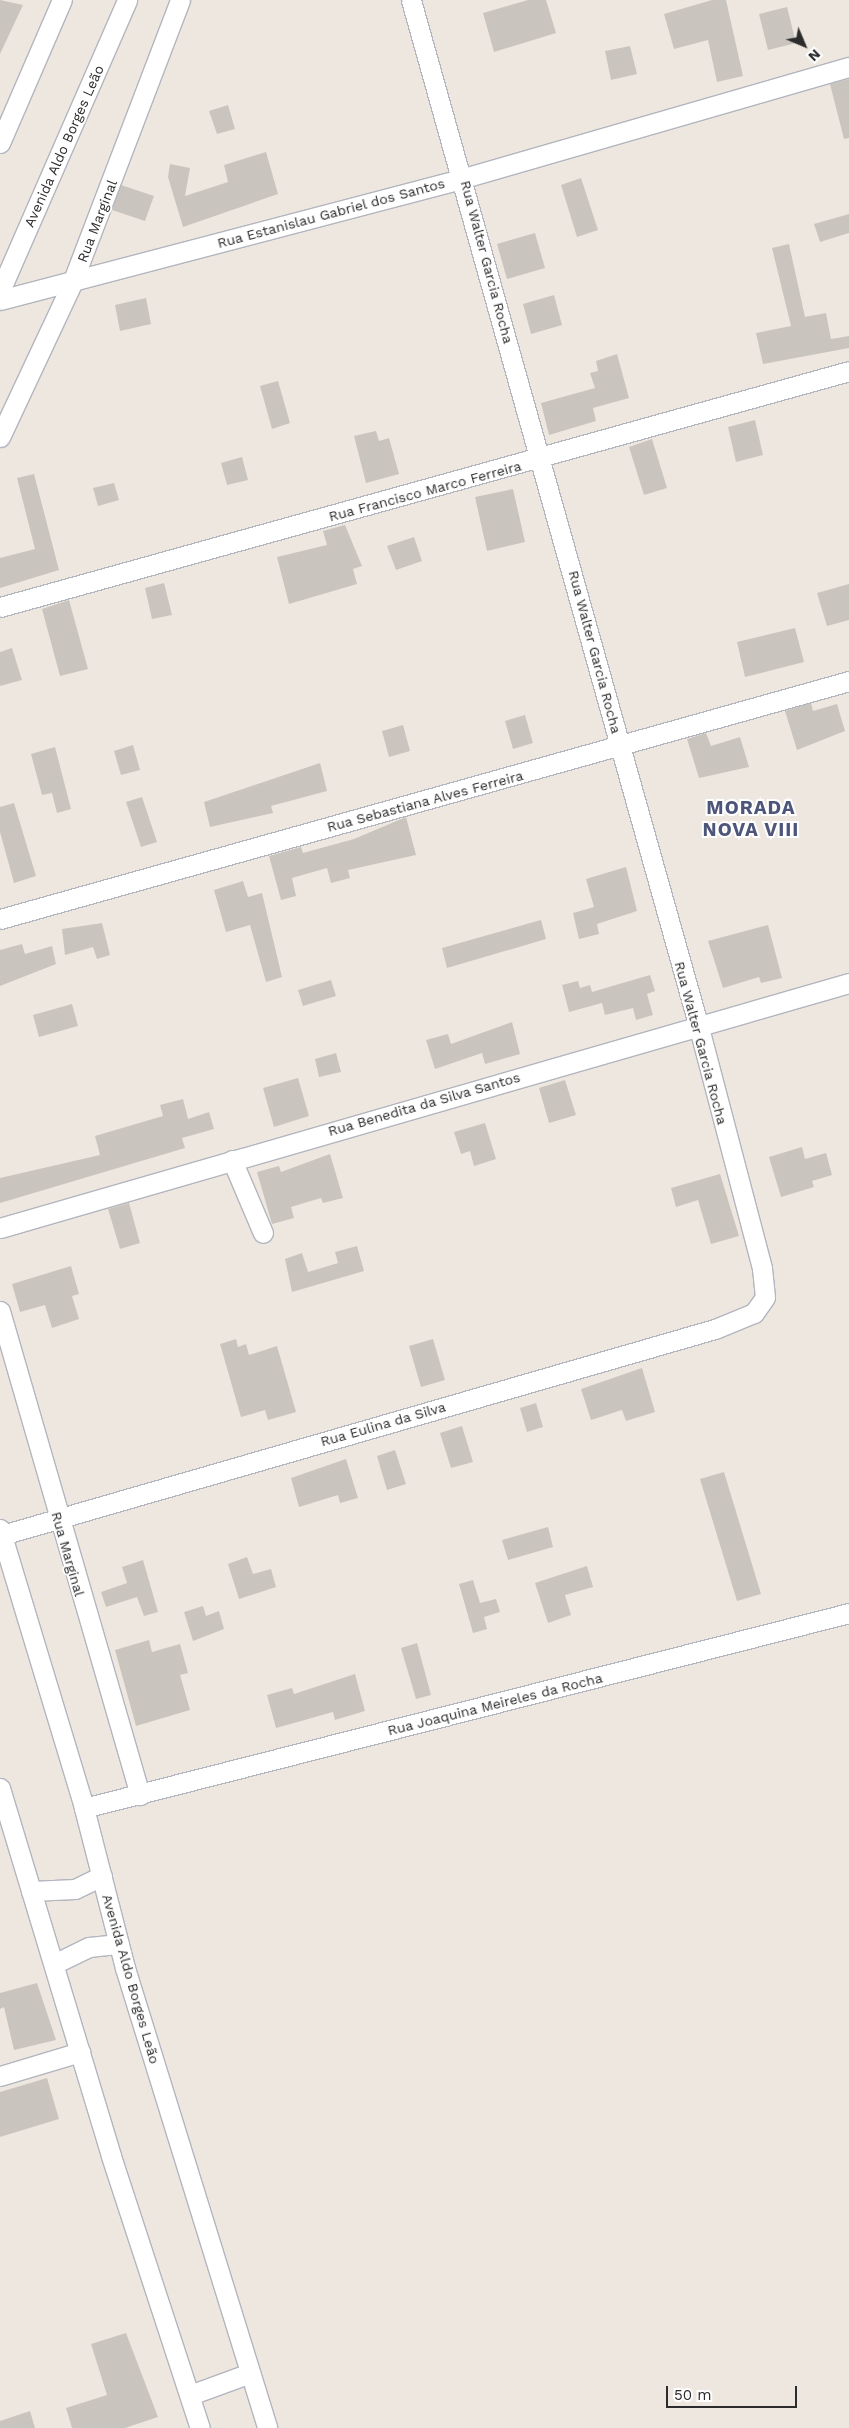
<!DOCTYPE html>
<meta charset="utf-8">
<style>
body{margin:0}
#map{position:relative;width:849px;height:2428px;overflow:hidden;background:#ede7df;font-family:"Work Sans",sans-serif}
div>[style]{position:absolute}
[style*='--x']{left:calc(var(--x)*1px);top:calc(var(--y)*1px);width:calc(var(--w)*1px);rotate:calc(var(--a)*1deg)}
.building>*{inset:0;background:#c9c5be}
.roads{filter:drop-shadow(1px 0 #b3b5bf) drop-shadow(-1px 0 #b3b5bf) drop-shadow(0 1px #b3b5bf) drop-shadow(0 -1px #b3b5bf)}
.minor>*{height:19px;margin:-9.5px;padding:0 9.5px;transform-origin:9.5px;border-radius:9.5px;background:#fff}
span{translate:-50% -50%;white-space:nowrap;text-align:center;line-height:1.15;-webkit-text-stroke:4px #fff;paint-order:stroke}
.street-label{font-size:14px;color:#2c2c2c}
.district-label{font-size:19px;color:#4e557b;font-weight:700;letter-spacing:1px}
.north{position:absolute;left:779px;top:20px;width:50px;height:50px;-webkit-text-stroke:4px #fff;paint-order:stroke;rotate:135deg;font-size:14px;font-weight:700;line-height:20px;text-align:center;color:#2c2c2c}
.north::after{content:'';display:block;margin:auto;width:18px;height:22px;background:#2c2c2c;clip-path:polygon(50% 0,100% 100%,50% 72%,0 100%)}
.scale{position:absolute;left:666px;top:2386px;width:131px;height:22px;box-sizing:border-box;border:2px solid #2c2c2c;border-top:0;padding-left:6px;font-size:15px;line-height:18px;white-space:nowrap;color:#2c2c2c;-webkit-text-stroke:4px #fff;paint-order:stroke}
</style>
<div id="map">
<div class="building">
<div style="clip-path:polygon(0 0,23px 5px,0 54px)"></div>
<div style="clip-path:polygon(528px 0,546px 0,556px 33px,494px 52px,483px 13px)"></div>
<div style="clip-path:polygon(712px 0,726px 0,743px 76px,717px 82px,708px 40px,674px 49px,664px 14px)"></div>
<div style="clip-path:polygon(787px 7px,796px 43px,768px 50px,759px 14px)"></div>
<div style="clip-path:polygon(630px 46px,637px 74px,611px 80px,605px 51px)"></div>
<div style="clip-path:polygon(849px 79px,849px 138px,844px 139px,830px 84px)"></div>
<div style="clip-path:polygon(228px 105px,235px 129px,217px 134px,209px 111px)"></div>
<div style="clip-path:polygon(266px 152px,278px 194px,183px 227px,168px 177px,170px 164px,190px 168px,185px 196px,228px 182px,224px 165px)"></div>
<div style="clip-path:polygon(581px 178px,598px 230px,577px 237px,561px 185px)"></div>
<div style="clip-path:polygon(121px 185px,154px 196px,145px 221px,112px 210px)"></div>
<div style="clip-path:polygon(849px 214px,849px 233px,820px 242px,814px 224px)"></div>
<div style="clip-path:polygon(535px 233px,545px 268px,507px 279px,497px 244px)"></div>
<div style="clip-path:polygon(789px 244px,805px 317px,826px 313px,831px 339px,849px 336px,849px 348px,763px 364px,756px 333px,791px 326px,772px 248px)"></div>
<div style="clip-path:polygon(554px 295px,562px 325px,531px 334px,523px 304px)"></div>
<div style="clip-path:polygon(146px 298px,151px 324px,120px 331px,115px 305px)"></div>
<div style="clip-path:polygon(617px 354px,629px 398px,593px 408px,596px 421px,549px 435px,541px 403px,595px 388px,590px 373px,598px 371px,596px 361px)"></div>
<div style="clip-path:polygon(278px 381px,290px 423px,272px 429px,260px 386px)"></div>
<div style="clip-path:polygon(755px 420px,763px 455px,736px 462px,728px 427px)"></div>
<div style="clip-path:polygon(376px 431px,379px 441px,389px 438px,399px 474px,366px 483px,354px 436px)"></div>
<div style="clip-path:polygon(652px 439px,667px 488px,644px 495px,629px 447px)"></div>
<div style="clip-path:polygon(242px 457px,248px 480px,227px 485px,221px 463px)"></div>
<div style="clip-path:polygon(34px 474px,59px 570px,0 588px,0 558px,35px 549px,17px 478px)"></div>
<div style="clip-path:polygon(114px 483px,119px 500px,98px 506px,93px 488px)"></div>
<div style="clip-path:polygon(513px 489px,525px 542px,487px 551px,475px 497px)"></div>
<div style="clip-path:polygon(345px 525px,362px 566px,353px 569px,357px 584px,289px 604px,277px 557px,327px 545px,323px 531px)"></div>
<div style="clip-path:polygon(414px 537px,422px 561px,396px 570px,387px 546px)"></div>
<div style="clip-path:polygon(164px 583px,172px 615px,152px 619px,145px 588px)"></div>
<div style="clip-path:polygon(849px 584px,849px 620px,827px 626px,817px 593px)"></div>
<div style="clip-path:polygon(69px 600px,88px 669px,60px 676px,42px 609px)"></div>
<div style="clip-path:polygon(795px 628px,804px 662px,745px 677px,737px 642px)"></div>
<div style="clip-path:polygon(12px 648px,22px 680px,0 686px,0 652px)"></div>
<div style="clip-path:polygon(811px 703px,813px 711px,837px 704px,845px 731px,797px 750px,785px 711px)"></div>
<div style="clip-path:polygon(525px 715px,533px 743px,513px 749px,505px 721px)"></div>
<div style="clip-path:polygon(403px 725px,410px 751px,389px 757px,382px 731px)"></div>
<div style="clip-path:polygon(706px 733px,711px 746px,740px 737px,749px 767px,699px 778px,687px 739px)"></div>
<div style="clip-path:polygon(133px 745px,140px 770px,121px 775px,114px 751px)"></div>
<div style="clip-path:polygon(55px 747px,71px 809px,57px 813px,52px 793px,42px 795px,31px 754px)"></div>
<div style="clip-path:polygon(320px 763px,327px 791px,271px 806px,273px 813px,210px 827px,204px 802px)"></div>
<div style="clip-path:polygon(142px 797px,157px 842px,141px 847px,126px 802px)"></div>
<div style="clip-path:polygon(14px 803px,36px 876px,14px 883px,0 832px,0 807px)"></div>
<div style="clip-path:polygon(406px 817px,416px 855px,348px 870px,350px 878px,331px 883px,327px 868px,292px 878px,296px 896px,281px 900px,269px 856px,301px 847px,303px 853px,354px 839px)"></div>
<div style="clip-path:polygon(626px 867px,637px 911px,597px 924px,599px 934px,579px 939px,573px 913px,594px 907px,586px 879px)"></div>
<div style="clip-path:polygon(243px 881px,248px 897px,262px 893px,282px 977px,266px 982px,250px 925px,226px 932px,214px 890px)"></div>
<div style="clip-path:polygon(541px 920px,546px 939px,447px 968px,442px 948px)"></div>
<div style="clip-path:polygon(102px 923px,110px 955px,97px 959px,93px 947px,65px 955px,62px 929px)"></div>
<div style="clip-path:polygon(768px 925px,782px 978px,761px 983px,759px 977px,723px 988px,708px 941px)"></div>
<div style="clip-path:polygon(22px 944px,25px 954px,52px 946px,56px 964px,0 986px,0 950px)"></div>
<div style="clip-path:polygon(650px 975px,655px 991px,647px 994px,653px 1015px,636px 1020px,633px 1008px,605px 1015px,602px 1003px,569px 1012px,562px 985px,578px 981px,580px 988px,590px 985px,592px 992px)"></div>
<div style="clip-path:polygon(331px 980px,336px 996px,303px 1006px,298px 990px)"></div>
<div style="clip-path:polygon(72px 1004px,78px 1026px,39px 1037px,33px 1015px)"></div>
<div style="clip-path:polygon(512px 1022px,520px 1054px,485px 1064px,482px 1053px,435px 1069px,426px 1040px,448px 1034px,451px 1044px)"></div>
<div style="clip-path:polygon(336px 1053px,341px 1072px,319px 1077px,315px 1059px)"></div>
<div style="clip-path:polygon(298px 1078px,309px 1116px,274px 1127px,263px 1088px)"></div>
<div style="clip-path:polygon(565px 1080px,576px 1115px,549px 1123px,539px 1088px)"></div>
<div style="clip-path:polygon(183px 1099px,188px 1119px,209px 1112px,214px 1129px,182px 1138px,185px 1148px,0 1203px,0 1178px,100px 1155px,95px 1136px,163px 1116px,160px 1105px)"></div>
<div style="clip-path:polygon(485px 1123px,496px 1159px,474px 1166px,470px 1151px,461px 1154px,454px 1132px)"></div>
<div style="clip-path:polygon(802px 1147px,805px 1159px,826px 1153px,832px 1175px,812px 1181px,814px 1187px,781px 1197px,769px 1157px)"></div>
<div style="clip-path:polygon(330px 1154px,343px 1198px,323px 1203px,321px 1198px,291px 1207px,294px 1218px,272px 1224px,257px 1172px,279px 1166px,281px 1172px)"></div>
<div style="clip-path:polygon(720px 1174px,739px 1236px,711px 1244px,698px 1200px,676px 1207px,671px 1188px)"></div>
<div style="clip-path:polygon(129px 1203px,140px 1243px,120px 1249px,108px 1209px)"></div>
<div style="clip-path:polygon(357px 1246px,364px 1271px,292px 1292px,285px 1259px,302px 1253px,308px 1272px,338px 1263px,335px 1252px)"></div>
<div style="clip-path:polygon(71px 1266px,79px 1294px,72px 1296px,79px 1319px,52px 1328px,45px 1305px,20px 1312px,12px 1284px)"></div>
<div style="clip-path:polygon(236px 1339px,238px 1347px,246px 1344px,249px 1355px,277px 1346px,296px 1412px,268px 1420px,265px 1410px,241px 1417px,220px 1344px)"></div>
<div style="clip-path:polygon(433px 1339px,445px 1380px,421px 1387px,409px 1346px)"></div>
<div style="clip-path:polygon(642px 1368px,655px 1412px,626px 1421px,622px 1410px,591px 1420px,581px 1389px)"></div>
<div style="clip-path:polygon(536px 1403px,543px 1427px,527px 1432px,520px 1408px)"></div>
<div style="clip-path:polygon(462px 1426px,473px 1462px,451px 1468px,440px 1433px)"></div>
<div style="clip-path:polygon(395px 1450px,406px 1484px,387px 1490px,377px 1456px)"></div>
<div style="clip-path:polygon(346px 1459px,358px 1498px,340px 1503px,338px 1495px,299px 1507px,291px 1478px)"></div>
<div style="clip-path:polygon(724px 1472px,761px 1594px,737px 1601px,700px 1479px)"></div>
<div style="clip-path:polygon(548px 1527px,553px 1547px,508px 1560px,502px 1540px)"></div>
<div style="clip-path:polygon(247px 1557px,253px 1574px,271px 1569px,276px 1587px,239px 1599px,228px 1564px)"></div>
<div style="clip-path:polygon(143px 1560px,158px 1612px,144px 1616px,137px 1597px,106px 1607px,101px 1592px,127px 1583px,122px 1567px)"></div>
<div style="clip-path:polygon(587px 1566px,593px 1587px,565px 1595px,571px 1615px,548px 1623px,535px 1583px)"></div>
<div style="clip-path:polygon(473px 1580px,480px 1603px,496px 1599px,500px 1612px,484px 1617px,487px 1629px,473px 1633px,459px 1584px)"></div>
<div style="clip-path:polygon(203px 1606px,206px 1616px,219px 1611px,224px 1629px,193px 1641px,184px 1612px)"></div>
<div style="clip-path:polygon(149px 1640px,152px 1652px,180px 1644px,188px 1673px,180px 1675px,190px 1710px,136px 1726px,115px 1650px)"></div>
<div style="clip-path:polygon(417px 1643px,431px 1695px,416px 1699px,401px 1648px)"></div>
<div style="clip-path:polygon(355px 1674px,365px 1711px,335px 1720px,333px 1712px,276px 1728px,267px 1695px,292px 1688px,294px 1694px)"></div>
<div style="clip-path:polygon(37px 1983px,56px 2040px,14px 2050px,4px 2007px,0 2009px,0 1993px)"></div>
<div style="clip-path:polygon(47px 2078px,59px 2119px,0 2137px,0 2092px)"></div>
<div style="clip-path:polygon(126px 2333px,158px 2417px,125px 2428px,72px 2428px,66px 2408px,107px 2395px,91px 2344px)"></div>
<div style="clip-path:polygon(30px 2411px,35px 2428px,0 2428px,0 2421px)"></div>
</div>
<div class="roads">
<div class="minor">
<div style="--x:0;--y:143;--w:156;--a:-66.6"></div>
<div style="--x:0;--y:291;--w:318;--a:-66.4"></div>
<div style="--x:0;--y:300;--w:480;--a:-14.7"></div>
<div style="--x:464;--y:178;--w:401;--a:-16.1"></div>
<div style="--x:0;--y:437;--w:170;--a:-64.9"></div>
<div style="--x:72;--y:283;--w:303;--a:-69.1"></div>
<div style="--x:0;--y:607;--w:881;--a:-15.53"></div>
<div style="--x:0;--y:919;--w:882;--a:-15.66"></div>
<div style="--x:232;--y:1160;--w:79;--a:67"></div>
<div style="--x:0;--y:1228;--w:884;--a:-16.1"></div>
<div style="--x:0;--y:1311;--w:504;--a:73.87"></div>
<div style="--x:0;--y:1529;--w:291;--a:73.2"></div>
<div style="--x:84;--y:1808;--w:165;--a:75.6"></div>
<div style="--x:125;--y:1968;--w:481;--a:72.8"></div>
<div style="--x:2;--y:1535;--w:742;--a:-16.12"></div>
<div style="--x:715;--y:1329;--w:42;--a:-22.3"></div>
<div style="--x:754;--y:1313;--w:19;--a:-55"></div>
<div style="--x:765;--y:1297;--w:29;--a:-96"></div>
<div style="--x:762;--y:1268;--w:252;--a:-104.7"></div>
<div style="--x:698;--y:1024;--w:1063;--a:-105.66"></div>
<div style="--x:0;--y:1788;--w:384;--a:73.2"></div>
<div style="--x:111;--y:2156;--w:286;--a:71.9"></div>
<div style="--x:84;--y:1808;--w:789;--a:-14.3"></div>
<div style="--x:31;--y:1891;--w:44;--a:-2.6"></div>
<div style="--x:75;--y:1889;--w:30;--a:-26"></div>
<div style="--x:54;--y:1964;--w:39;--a:-26"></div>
<div style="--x:89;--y:1947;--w:30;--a:-6"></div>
<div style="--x:0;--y:2076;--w:84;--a:-16.7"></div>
<div style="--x:190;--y:2395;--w:64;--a:-20.1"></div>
</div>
</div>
<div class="street-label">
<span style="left:64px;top:146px;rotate:-66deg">Avenida Aldo Borges Leão</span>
<span style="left:331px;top:213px;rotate:-15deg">Rua Estanislau Gabriel dos Santos</span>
<span style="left:97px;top:221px;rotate:-69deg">Rua Marginal</span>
<span style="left:487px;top:262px;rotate:75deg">Rua Walter Garcia Rocha</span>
<span style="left:425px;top:491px;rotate:-15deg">Rua Francisco Marco Ferreira</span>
<span style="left:595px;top:652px;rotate:75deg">Rua Walter Garcia Rocha</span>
<span style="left:425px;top:801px;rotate:-15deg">Rua Sebastiana Alves Ferreira</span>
<span style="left:701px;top:1043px;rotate:75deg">Rua Walter Garcia Rocha</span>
<span style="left:424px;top:1104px;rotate:-16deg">Rua Benedita da Silva Santos</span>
<span style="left:383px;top:1424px;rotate:-16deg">Rua Eulina da Silva</span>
<span style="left:68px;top:1554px;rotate:74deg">Rua Marginal</span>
<span style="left:495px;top:1704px;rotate:-14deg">Rua Joaquina Meireles da Rocha</span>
<span style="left:131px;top:1979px;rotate:74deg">Avenida Aldo Borges Leão</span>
</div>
<div class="district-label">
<span style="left:751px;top:819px">MORADA<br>NOVA VIII</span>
</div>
<div class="north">N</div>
<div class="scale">50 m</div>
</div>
